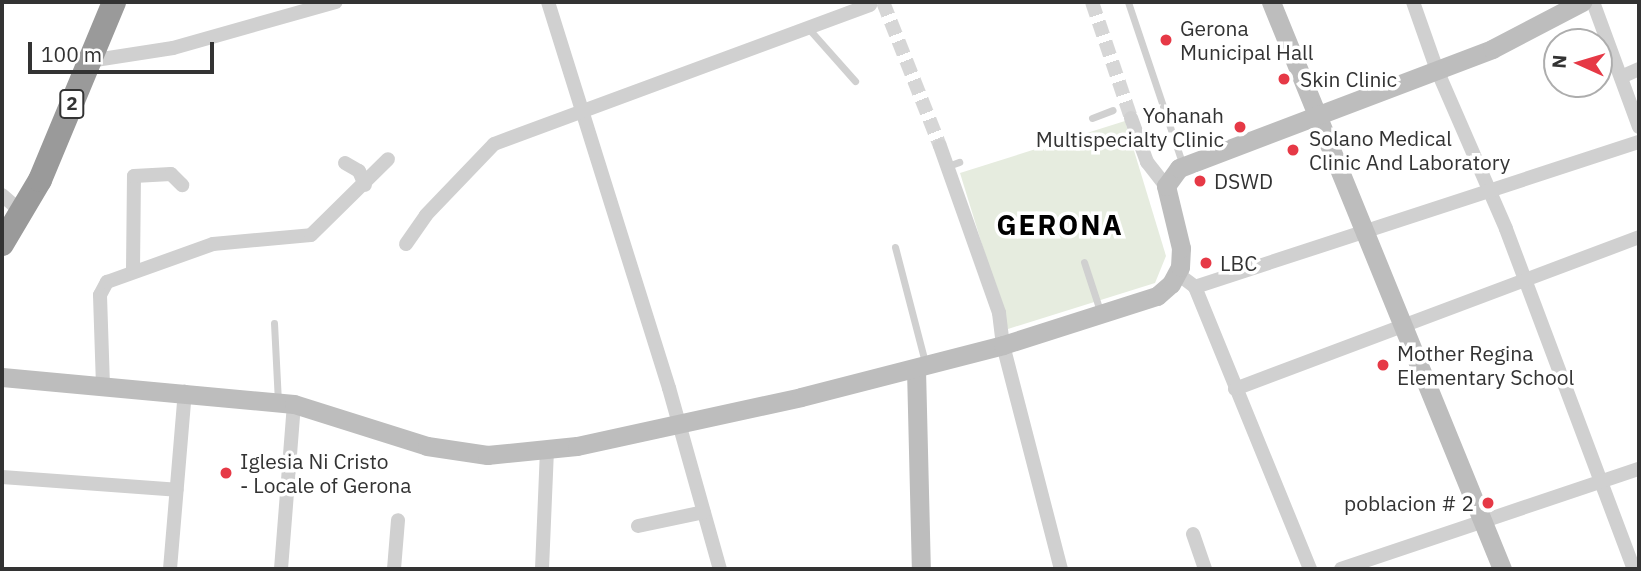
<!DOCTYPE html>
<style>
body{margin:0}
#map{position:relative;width:1641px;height:571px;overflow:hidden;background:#fff;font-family:"IBM Plex Sans",sans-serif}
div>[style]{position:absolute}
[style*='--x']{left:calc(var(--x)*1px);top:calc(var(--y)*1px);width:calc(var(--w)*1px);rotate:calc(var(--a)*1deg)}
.green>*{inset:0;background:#e6ecdf}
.street-tunnel>*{height:14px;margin-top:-7px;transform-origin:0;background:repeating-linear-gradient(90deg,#d6d6d6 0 14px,transparent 0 21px)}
.lane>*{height:7px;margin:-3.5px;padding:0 3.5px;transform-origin:3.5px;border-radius:3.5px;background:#d0d0d0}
.street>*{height:14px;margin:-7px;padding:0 7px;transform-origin:7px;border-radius:7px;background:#d0d0d0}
.secondary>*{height:19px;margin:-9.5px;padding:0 9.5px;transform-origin:9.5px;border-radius:9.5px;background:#bdbdbd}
.highway>*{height:24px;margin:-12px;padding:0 12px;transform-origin:12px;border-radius:12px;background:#9a9a9a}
.dots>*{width:19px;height:19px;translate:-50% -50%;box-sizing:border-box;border:4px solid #fff;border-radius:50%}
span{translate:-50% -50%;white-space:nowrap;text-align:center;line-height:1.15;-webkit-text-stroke:7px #fff;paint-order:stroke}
.shield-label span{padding:2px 5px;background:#fff;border:2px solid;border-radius:5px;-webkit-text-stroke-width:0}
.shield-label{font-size:19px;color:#333;font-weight:700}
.poi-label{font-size:21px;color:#333}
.left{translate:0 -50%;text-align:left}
.right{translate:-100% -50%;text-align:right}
.district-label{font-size:28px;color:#000;font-weight:700;letter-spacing:2px}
.frame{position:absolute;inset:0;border:4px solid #333;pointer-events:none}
.north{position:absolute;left:1543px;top:28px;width:70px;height:70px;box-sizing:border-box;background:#fff;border:2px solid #adadad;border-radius:50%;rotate:274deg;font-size:19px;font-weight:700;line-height:28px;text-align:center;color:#333}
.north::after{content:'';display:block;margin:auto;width:24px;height:32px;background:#e63946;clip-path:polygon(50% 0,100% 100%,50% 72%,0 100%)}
.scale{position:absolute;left:28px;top:42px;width:186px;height:32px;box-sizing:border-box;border:4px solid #333;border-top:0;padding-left:9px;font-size:21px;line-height:24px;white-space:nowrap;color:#333;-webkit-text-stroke:5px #fff;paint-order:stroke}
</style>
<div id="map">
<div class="green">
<div style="clip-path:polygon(1125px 121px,1166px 256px,1155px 283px,1008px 329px,960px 173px)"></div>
</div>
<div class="street-tunnel">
<div style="--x:883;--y:2;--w:155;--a:68.4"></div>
<div style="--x:1092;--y:2;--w:122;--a:71.4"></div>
</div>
<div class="lane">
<div style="--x:1128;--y:2;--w:172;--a:71.4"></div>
<div style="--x:808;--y:28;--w:71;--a:48.4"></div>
<div style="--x:1092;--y:118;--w:22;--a:-21"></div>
<div style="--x:948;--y:166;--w:12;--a:-20"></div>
<div style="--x:895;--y:247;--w:119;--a:75.4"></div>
<div style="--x:1084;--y:262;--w:52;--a:71.9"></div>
<div style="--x:274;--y:323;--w:79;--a:87.1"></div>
</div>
<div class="street">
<div style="--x:548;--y:2;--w:405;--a:72.6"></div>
<div style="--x:669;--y:388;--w:188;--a:74.3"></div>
<div style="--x:1413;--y:2;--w:72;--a:70.6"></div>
<div style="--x:1437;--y:70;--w:173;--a:66.5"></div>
<div style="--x:1506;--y:229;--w:363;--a:69.4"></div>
<div style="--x:1593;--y:2;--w:133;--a:69.8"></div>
<div style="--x:89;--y:61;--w:85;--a:-8.8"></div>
<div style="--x:173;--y:48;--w:169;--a:-15.8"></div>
<div style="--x:1621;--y:77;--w:20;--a:-24"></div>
<div style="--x:1131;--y:118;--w:47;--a:70"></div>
<div style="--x:1147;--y:162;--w:31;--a:52"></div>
<div style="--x:940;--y:146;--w:177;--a:70.5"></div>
<div style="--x:999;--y:313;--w:32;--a:83"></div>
<div style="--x:1003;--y:345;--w:231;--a:75.5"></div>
<div style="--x:345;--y:163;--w:16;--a:30"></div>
<div style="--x:359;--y:171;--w:15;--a:67"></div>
<div style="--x:2;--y:195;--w:28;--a:41"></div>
<div style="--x:406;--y:244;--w:35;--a:-55"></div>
<div style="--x:426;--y:215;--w:98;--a:-46.2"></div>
<div style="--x:494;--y:144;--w:401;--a:-20.3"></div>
<div style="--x:133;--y:270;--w:94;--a:-89.4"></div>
<div style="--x:134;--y:176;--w:37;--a:-3"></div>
<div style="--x:171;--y:174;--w:16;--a:45"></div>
<div style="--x:1178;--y:274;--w:21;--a:37"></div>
<div style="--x:1195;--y:287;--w:305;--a:67.8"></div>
<div style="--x:1195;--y:287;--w:467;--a:-18.1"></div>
<div style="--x:103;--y:386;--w:91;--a:-91.9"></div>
<div style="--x:100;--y:295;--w:15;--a:-62"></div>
<div style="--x:107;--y:282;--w:113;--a:-19.7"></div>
<div style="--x:213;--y:244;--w:98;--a:-5.2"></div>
<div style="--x:311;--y:235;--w:108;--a:-44.6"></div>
<div style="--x:1235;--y:389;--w:432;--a:-20.6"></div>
<div style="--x:2;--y:477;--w:175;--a:4.2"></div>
<div style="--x:638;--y:526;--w:67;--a:-12"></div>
<div style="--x:1193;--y:534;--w:37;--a:71"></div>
<div style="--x:170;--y:569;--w:178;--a:-85.2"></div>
<div style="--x:281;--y:569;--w:166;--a:-85.5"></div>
<div style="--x:394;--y:569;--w:49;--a:-85.3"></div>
<div style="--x:542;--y:569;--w:118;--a:-87.6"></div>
<div style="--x:1341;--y:569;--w:314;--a:-18.6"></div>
</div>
<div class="secondary">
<div style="--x:1271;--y:2;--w:612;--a:67.83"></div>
<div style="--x:916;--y:369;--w:200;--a:88.6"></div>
<div style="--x:2;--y:377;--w:293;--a:5.3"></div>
<div style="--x:294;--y:404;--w:139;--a:17.5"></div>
<div style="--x:427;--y:446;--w:61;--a:8.5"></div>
<div style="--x:487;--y:455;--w:90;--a:-5.7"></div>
<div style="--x:577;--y:446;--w:229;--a:-12.3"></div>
<div style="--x:801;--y:397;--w:209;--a:-14.4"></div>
<div style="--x:1003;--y:345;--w:162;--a:-17.7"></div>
<div style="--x:1157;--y:296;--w:18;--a:-41"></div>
<div style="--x:1171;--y:284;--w:19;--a:-62"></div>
<div style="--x:1180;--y:267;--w:19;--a:-87"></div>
<div style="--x:1181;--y:248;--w:64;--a:-103.6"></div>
<div style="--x:1166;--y:186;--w:22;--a:-54"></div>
<div style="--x:1179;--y:168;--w:335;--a:-20.8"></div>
<div style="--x:1492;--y:49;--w:102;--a:-27.6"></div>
</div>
<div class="highway">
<div style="--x:2;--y:244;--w:74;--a:-59.3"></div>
<div style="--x:40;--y:180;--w:193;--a:-67.4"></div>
</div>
<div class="dots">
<div style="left:1166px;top:40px;background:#e63946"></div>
<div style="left:1284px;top:79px;background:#e63946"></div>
<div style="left:1240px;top:127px;background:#e63946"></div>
<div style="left:1293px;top:150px;background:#e63946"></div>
<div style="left:1200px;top:181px;background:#e63946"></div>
<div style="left:1206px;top:263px;background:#e63946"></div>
<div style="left:1383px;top:365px;background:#e63946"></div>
<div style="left:226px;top:473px;background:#e63946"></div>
<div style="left:1488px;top:503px;background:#e63946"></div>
</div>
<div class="shield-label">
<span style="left:72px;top:104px">2</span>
</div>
<div class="poi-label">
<span class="left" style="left:1180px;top:40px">Gerona<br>Municipal Hall</span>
<span class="left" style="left:1300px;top:79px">Skin Clinic</span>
<span class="right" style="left:1224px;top:127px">Yohanah<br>Multispecialty Clinic</span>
<span class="left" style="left:1309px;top:150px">Solano Medical<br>Clinic And Laboratory</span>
<span class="left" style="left:1214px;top:181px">DSWD</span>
<span class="left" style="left:1220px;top:263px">LBC</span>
<span class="left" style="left:1397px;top:365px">Mother Regina<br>Elementary School</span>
<span class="left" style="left:240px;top:473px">Iglesia Ni Cristo<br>- Locale of Gerona</span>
<span class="right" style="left:1474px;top:503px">poblacion # 2</span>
</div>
<div class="district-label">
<span style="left:1060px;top:225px">GERONA</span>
</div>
<div class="frame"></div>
<div class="north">N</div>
<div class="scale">100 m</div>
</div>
